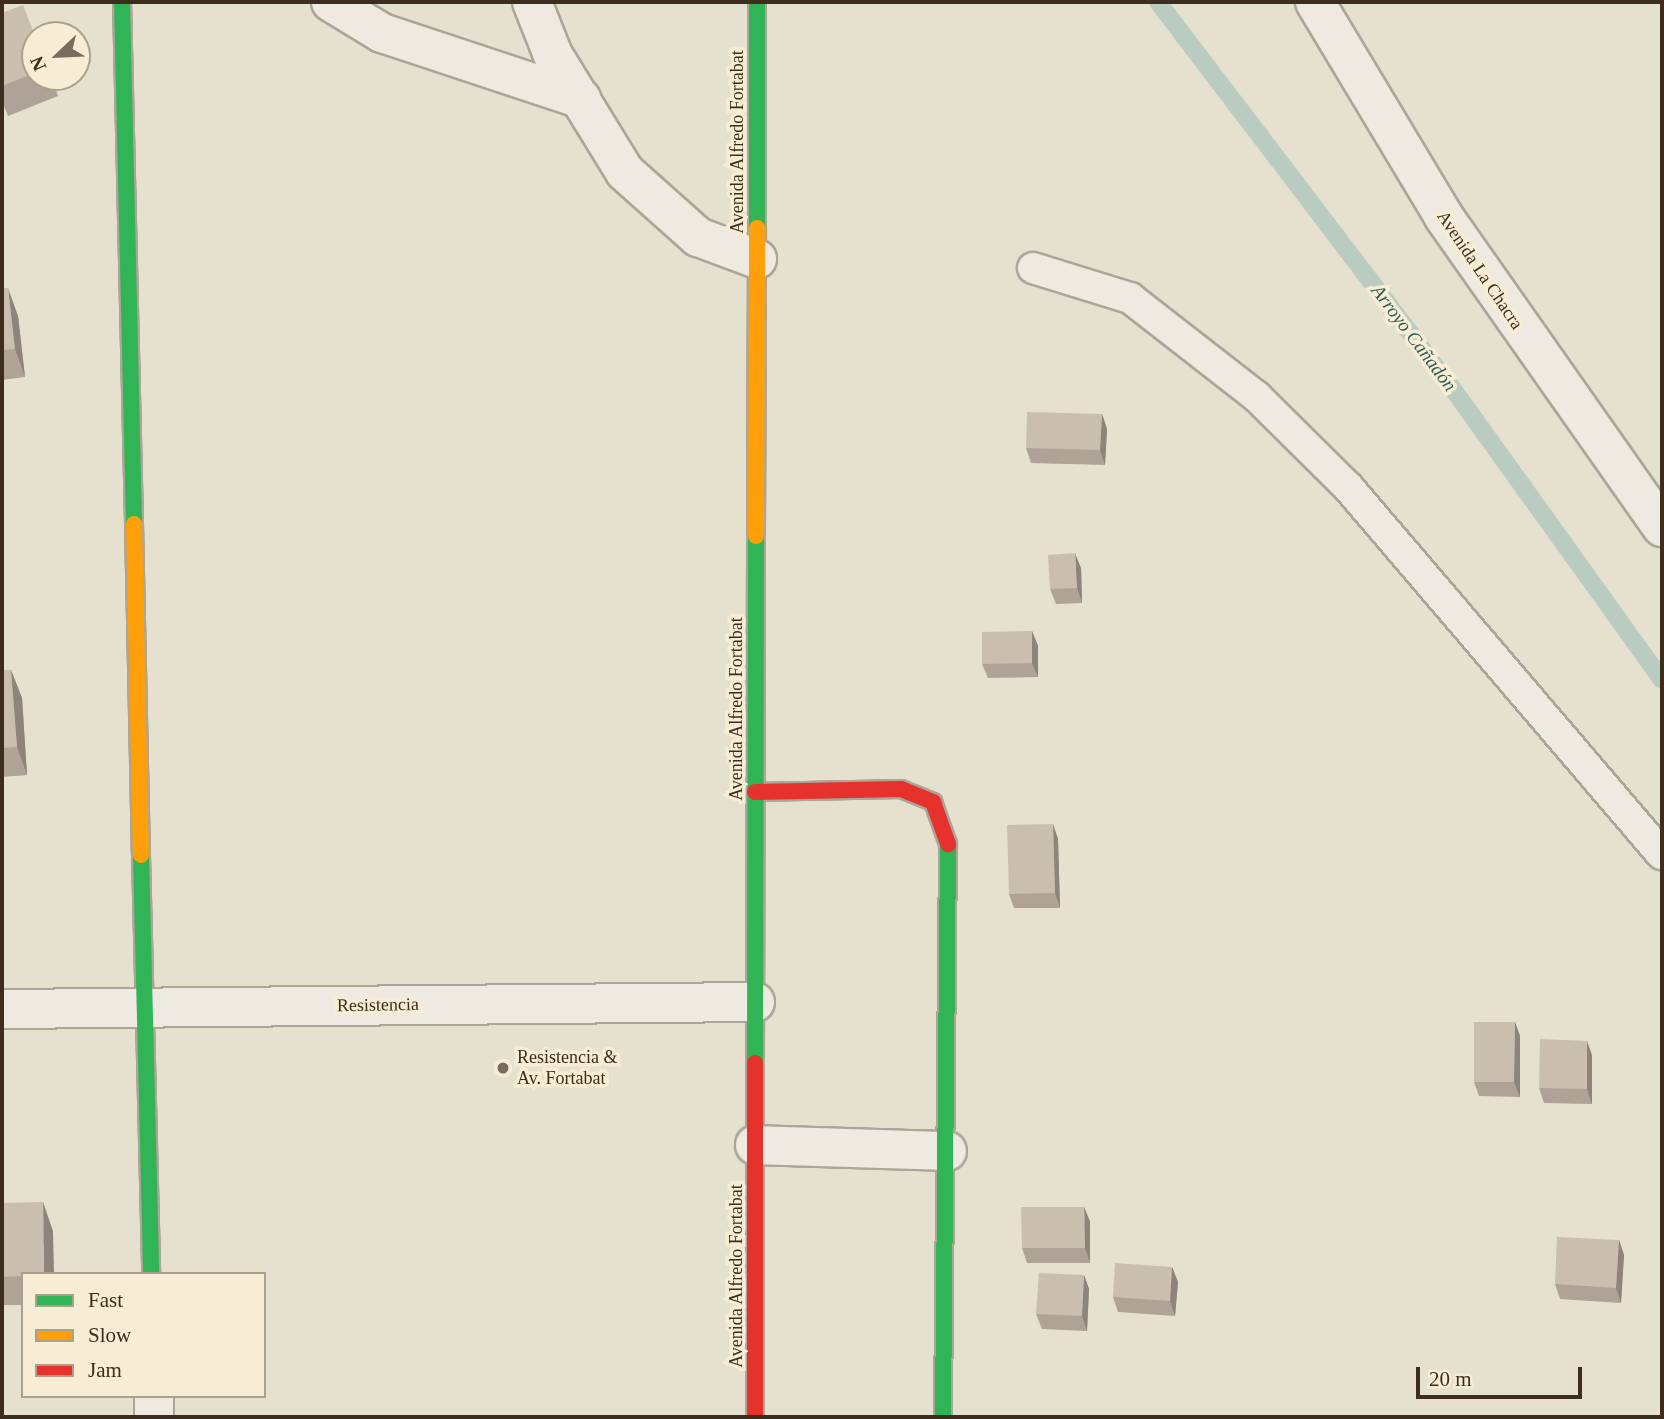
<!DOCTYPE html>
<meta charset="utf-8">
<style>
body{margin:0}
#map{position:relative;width:1664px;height:1419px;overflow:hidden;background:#e6e0cf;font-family:Georgia,serif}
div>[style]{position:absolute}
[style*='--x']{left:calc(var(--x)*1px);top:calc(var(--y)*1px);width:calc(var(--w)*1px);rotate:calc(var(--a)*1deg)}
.stream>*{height:18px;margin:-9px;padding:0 9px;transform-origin:9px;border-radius:9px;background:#baccc1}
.roads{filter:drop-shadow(2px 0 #aca598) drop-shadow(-2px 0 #aca598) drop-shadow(0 2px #aca598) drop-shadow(0 -2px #aca598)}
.lane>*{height:30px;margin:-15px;padding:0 15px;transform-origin:15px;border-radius:15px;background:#eeeae1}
.street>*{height:38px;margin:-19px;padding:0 19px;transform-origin:19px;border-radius:19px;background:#eeeae1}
.fast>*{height:16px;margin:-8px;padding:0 8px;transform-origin:8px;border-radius:8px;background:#30b455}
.slow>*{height:16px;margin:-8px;padding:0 8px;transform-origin:8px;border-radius:8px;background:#ff9f0a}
.jam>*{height:16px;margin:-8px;padding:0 8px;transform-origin:8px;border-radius:8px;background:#e5322d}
.wall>*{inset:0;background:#aea396}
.shaded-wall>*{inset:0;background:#8d857a}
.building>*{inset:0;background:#cabeaf}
.dots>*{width:19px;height:19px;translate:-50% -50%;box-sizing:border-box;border:4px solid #f7edd5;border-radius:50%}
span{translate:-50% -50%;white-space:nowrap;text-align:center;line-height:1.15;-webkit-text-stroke:7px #f7edd5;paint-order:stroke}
.street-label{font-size:18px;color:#3c2d1e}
.poi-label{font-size:18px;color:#3c2d1e}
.left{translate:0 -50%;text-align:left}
.water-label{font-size:19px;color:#2d5c59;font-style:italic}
.frame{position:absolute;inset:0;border:4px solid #3c2d1e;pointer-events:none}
.legend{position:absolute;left:21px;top:1272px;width:245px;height:126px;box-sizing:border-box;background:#f7edd5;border:2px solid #aca08c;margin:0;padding:9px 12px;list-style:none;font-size:21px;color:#3c2d1e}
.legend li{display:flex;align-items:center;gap:14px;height:35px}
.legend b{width:35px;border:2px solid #aca08c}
.north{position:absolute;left:21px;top:21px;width:70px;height:70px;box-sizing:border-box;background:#f7edd5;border:2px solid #aca08c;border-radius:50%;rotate:247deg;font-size:19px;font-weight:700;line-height:28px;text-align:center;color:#3c2d1e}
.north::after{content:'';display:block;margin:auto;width:24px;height:32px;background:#786c5c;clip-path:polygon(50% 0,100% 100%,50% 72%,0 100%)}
.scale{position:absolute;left:1416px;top:1367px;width:166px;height:32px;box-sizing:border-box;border:4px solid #3c2d1e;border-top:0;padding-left:9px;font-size:21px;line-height:24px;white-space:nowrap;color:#3c2d1e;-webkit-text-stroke:5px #f7edd5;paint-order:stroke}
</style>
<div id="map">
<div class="stream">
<div style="--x:1158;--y:2;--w:482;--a:52.7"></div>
<div style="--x:1450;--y:385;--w:363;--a:54.3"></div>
</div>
<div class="roads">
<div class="lane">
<div style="--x:1033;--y:268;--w:102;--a:17.2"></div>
<div style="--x:1130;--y:298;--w:161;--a:37.9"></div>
<div style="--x:1257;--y:397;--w:128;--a:44.7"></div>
<div style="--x:1348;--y:487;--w:483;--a:49.5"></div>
</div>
<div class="street">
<div style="--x:331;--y:2;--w:60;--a:31.3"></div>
<div style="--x:382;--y:33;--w:210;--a:18.3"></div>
<div style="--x:532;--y:2;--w:57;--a:68.4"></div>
<div style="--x:553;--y:55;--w:137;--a:58.4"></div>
<div style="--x:625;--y:172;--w:98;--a:41.7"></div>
<div style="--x:698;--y:237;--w:63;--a:20.4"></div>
<div style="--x:1315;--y:2;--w:251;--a:59"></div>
<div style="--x:1444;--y:217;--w:379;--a:54.9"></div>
<div style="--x:2;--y:1009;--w:753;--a:-0.53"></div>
<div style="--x:755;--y:1145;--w:192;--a:1.8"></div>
<div style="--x:154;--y:1396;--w:21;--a:90"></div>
</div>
<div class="fast">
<div style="--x:122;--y:2;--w:522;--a:88.68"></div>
<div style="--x:757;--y:228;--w:226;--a:-90"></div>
<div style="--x:141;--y:855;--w:419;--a:88.6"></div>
<div style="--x:755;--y:1063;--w:527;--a:-89.89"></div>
<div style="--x:943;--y:1417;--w:573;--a:-89.5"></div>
</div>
<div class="slow">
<div style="--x:134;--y:524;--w:331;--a:88.8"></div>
<div style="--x:756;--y:536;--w:308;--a:-89.8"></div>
</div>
<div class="jam">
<div style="--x:755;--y:792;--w:146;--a:-1.2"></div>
<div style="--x:901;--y:789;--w:35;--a:22"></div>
<div style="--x:933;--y:802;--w:45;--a:70.3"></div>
<div style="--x:755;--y:1417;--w:354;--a:-90"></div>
</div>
</div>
<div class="wall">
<div style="clip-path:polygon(2px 13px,35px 36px,35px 77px,51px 77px,58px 96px,8px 116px,2px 101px)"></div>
<div style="clip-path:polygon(2px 288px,18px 316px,25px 377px,2px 380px)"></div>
<div style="clip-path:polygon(1102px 414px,1107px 429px,1105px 465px,1031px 463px,1026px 448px)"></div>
<div style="clip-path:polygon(1081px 568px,1082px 603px,1056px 604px,1050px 589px)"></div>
<div style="clip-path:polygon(1032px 631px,1038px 646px,1038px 677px,988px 678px,982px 664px)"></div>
<div style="clip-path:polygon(11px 670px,22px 698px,27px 775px,2px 777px,2px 671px)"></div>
<div style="clip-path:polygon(1053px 824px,1058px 839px,1060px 908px,1014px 908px,1009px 894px)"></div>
<div style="clip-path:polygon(1515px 1022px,1520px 1036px,1520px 1097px,1479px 1096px,1474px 1082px)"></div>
<div style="clip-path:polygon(1592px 1055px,1592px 1104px,1544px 1103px,1539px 1088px)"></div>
<div style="clip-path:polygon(2px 1203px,53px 1231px,23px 1274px,23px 1305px,2px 1305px)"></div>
<div style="clip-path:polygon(1090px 1221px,1090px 1263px,1027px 1263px,1022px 1248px)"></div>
<div style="clip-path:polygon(1619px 1240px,1624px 1255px,1621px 1303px,1560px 1299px,1555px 1284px)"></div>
<div style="clip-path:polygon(1172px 1267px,1178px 1282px,1175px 1316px,1118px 1312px,1113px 1297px)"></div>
<div style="clip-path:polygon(1084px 1275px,1089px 1289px,1087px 1331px,1042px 1329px,1036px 1314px)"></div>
</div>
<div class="shaded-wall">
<div style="clip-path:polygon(8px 288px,18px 316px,25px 377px,15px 349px)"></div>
<div style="clip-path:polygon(1102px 414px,1107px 429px,1105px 465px,1100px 450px)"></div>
<div style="clip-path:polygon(1075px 553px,1081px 568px,1082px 603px,1077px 588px)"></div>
<div style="clip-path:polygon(1032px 631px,1038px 646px,1038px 677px,1032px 663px)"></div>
<div style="clip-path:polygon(11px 670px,22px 698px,27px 775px,17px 747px)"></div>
<div style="clip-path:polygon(1053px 824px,1058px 839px,1060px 908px,1055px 893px)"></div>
<div style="clip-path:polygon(1515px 1022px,1520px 1036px,1520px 1097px,1514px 1082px)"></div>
<div style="clip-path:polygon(1587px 1041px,1592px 1055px,1592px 1104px,1587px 1089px)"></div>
<div style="clip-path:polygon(43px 1202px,53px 1231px,54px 1274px,44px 1274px)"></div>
<div style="clip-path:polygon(1084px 1207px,1090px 1221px,1090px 1263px,1085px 1248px)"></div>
<div style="clip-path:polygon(1619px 1240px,1624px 1255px,1621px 1303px,1616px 1288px)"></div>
<div style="clip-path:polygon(1172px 1267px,1178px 1282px,1175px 1316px,1170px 1301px)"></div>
<div style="clip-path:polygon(1084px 1275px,1089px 1289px,1087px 1331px,1082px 1316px)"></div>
</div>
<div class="building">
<div style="clip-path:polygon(23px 5px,35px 36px,35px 73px,2px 86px,2px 13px)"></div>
<div style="clip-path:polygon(2px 288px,8px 288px,15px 349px,2px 350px)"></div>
<div style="clip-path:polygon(1027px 412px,1102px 414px,1100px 450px,1026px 448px)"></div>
<div style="clip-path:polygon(1075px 553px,1077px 588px,1050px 589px,1048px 555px)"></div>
<div style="clip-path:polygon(1032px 631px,1032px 663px,982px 664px,982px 632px)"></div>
<div style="clip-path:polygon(11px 670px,17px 747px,2px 748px,2px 671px)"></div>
<div style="clip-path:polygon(1053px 824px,1055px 893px,1009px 894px,1007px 825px)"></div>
<div style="clip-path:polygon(1474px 1022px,1515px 1022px,1514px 1082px,1474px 1082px)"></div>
<div style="clip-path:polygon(1540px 1039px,1587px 1041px,1587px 1089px,1539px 1088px)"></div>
<div style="clip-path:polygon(43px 1202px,44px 1274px,23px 1274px,23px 1276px,2px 1277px,2px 1203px)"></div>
<div style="clip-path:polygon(1021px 1207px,1084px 1207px,1085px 1248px,1022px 1248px)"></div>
<div style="clip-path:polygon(1557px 1237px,1619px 1240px,1616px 1288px,1555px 1284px)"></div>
<div style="clip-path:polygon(1115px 1263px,1172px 1267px,1170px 1301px,1113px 1297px)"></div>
<div style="clip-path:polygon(1039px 1273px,1084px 1275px,1082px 1316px,1036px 1314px)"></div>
</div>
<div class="dots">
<div style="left:503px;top:1068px;background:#786c5c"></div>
</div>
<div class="street-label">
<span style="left:737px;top:142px;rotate:-90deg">Avenida Alfredo Fortabat</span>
<span style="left:1480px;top:270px;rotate:56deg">Avenida La Chacra</span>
<span style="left:736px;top:709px;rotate:-90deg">Avenida Alfredo Fortabat</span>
<span style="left:378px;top:1005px;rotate:-1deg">Resistencia</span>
<span style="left:736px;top:1276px;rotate:-90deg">Avenida Alfredo Fortabat</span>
</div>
<div class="poi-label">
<span class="left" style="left:517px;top:1068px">Resistencia &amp;<br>Av. Fortabat</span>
</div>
<div class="water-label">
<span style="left:1414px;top:338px;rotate:53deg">Arroyo Cañadón</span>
</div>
<div class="frame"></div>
<ul class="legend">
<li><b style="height:9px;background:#30b455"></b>Fast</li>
<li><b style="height:9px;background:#ff9f0a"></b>Slow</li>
<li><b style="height:9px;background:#e5322d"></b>Jam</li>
</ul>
<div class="north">N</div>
<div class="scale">20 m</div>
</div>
